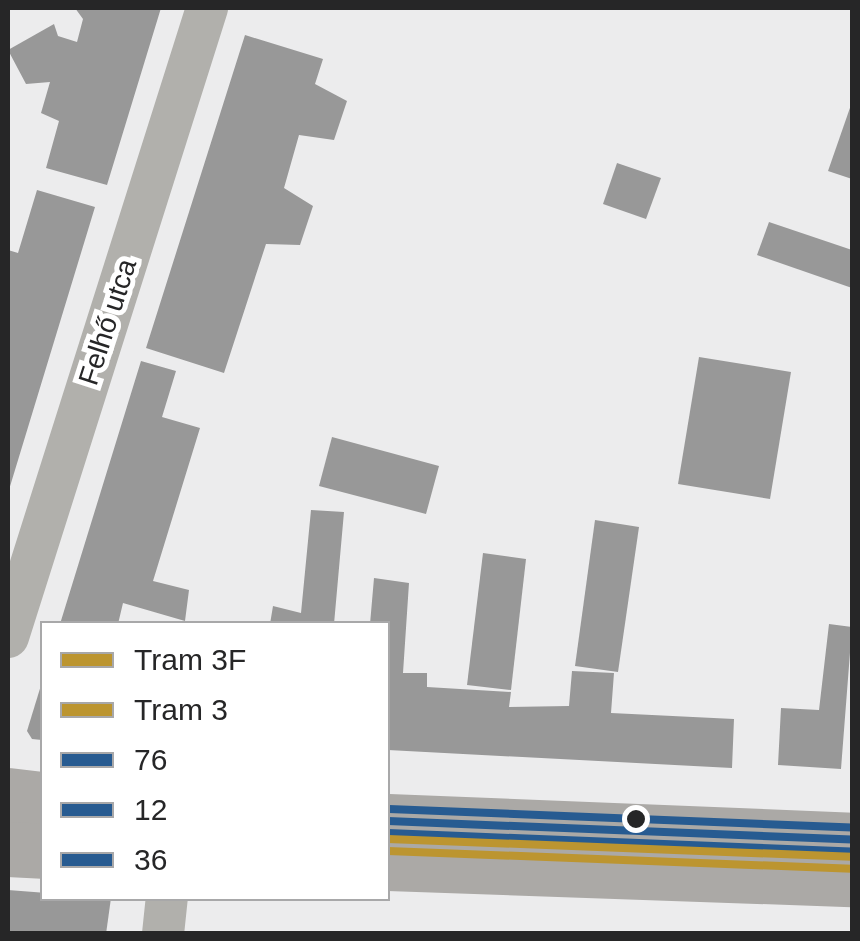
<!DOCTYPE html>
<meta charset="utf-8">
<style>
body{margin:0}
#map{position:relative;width:860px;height:941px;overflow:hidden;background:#ececed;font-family:Helvetica,sans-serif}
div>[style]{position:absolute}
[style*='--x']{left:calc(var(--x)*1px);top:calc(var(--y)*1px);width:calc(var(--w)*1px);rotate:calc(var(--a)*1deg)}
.building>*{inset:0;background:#989898}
.minor>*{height:42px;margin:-21px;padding:0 21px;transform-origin:21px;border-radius:21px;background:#b1b0ac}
.primary>*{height:55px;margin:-27.5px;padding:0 27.5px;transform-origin:27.5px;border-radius:27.5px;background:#aba9a6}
.bus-1>*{height:8px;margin:-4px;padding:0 4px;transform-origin:4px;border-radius:4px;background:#275b91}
.bus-2>*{height:8px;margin:-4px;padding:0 4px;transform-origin:4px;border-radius:4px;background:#275b91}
.bus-3>*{height:8px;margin:-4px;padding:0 4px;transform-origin:4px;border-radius:4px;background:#275b91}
.tram-1>*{height:8px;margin:-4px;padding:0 4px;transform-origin:4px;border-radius:4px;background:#bc9530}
.tram-2>*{height:8px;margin:-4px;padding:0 4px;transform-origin:4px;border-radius:4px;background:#bc9530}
.dots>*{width:28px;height:28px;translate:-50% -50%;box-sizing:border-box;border:5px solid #fff;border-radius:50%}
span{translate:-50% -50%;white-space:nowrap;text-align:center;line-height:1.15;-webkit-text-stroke:10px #fff;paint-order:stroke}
.street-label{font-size:28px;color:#262627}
.frame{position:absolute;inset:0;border:10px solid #262627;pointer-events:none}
.legend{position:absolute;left:40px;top:621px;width:350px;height:280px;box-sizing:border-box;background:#fff;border:2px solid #a8a8a9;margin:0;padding:12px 18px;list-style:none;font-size:30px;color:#262627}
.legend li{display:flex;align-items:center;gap:20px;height:50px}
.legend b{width:50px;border:2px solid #a8a8a9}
</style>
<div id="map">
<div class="building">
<div style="clip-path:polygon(75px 8px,161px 8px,107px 185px,46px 168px,59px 121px,41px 113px,50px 82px,26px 84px,8px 50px,54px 24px,58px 36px,77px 42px,83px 19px)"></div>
<div style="clip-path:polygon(245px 35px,323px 59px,315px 84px,347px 101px,334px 140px,299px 135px,284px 188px,313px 206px,300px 245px,266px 244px,224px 373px,146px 348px)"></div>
<div style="clip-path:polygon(852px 102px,852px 179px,828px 171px)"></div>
<div style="clip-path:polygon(617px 163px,661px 178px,646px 219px,603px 204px)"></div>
<div style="clip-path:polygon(37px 190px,95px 207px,8px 493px,8px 250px,18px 253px)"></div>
<div style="clip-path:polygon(769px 222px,852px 250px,852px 288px,757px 255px)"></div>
<div style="clip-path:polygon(699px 357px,791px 372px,770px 499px,678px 484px)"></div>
<div style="clip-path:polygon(141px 361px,176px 371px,162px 417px,200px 428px,153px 581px,189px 590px,185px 621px,123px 603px,118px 624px,60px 624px)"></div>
<div style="clip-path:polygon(332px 437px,439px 466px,426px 514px,319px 486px)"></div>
<div style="clip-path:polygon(311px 510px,344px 512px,334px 624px,270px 624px,273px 606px,301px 613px)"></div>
<div style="clip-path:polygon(595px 520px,639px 527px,618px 672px,575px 666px)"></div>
<div style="clip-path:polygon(483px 553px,526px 559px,511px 690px,467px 685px)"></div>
<div style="clip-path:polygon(374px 578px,409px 583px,403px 673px,427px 673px,427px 687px,511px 692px,509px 707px,569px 706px,572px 671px,614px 673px,611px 713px,734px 719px,732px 768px,388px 750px,388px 624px,370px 624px)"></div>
<div style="clip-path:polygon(829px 624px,852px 627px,841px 769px,778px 765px,781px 708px,819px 710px)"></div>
<div style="clip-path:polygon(42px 682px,42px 740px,32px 739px,27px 731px)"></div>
<div style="clip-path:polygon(8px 890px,111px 898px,106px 934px,8px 934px)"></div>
</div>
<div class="minor">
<div style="--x:8;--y:637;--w:660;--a:-72.44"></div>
<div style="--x:163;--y:934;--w:36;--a:-84"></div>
</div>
<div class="primary">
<div style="--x:8;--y:795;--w:34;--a:7"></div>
<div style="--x:388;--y:821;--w:464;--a:2.3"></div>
<div style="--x:8;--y:849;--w:34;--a:3"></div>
<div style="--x:388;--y:863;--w:464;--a:2"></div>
</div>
<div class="bus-1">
<div style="--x:388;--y:821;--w:464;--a:2.3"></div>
</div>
<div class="bus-2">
<div style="--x:388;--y:833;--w:463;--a:2.3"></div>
</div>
<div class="bus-3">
<div style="--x:389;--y:809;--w:463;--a:2.3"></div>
</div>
<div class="tram-1">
<div style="--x:388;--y:839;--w:464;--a:2.2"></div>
</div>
<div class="tram-2">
<div style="--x:388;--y:851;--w:464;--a:2.2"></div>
</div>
<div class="dots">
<div style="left:636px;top:819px;background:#262627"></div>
</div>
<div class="street-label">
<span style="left:108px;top:322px;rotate:-72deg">Felhő utca</span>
</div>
<div class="frame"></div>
<ul class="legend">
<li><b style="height:12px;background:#bc9530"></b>Tram 3F</li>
<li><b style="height:12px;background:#bc9530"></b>Tram 3</li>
<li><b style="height:12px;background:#275b91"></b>76</li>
<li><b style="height:12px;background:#275b91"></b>12</li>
<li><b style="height:12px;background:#275b91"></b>36</li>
</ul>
</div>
